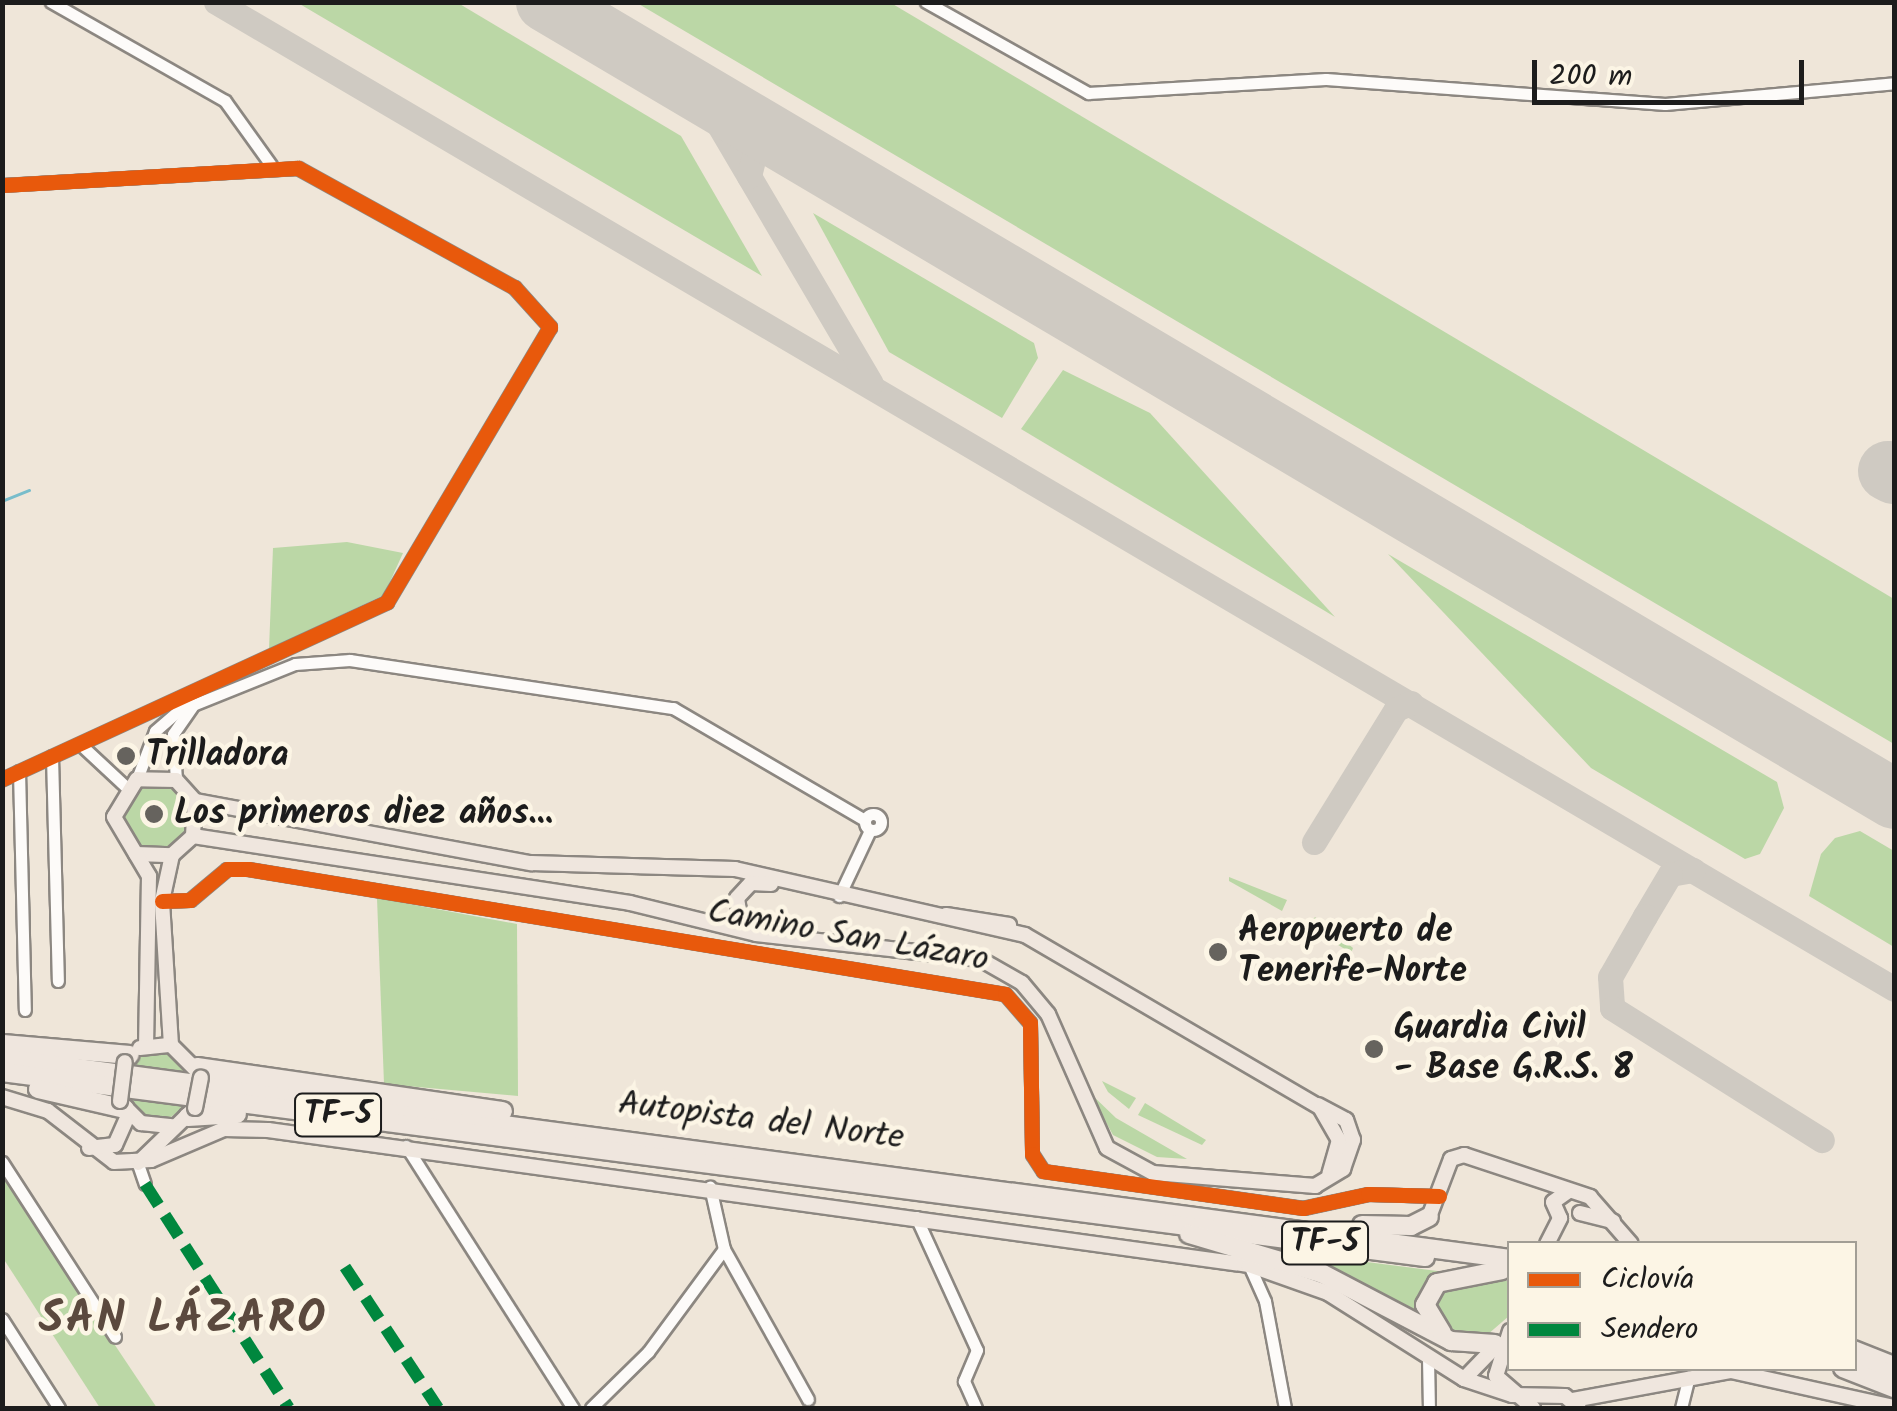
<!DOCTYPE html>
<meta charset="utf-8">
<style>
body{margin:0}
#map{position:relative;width:1897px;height:1411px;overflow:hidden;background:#efe6d9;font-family:Kalam,sans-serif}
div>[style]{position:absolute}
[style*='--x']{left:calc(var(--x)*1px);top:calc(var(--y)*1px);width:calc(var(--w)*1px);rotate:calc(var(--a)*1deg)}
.green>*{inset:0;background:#bbd7a6}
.round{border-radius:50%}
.stream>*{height:2.5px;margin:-1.25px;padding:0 1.25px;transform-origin:1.25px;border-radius:1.25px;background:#78bdcb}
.taxiway>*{height:25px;margin:-12.5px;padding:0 12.5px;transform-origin:12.5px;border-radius:12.5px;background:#cfcac2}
.runway>*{height:60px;margin:-30px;padding:0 30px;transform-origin:30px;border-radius:30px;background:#cfcac2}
.roads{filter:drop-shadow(2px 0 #8c8781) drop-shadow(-2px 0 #8c8781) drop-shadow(0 2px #8c8781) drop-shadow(0 -2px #8c8781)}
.minor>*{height:11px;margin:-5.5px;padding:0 5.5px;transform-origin:5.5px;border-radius:5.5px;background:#fdfbf9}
.minor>.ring{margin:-5.5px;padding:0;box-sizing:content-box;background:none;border:11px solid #fdfbf9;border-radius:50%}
.major>*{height:14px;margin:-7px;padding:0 7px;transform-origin:7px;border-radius:7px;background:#efe6de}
.highway>*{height:18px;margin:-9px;padding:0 9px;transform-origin:9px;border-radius:9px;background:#efe6de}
.bridges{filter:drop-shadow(2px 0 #8c8781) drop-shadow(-2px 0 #8c8781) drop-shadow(0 2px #8c8781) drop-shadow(0 -2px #8c8781)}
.major-bridge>*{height:14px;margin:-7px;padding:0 7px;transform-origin:7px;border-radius:7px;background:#efe6de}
.quiet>*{height:12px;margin-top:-6px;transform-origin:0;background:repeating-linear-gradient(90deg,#00873e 0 25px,transparent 0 37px)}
.cycleway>*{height:15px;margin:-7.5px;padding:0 7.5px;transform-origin:7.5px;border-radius:7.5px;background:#e8590c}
.dots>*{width:28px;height:28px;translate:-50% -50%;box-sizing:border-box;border:5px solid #fcf5e5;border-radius:50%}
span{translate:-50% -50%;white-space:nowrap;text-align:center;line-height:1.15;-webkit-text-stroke:9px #fcf5e5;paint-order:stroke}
.shield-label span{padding:2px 8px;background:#fcf5e5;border:2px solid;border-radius:8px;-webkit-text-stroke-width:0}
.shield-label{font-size:32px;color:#1c1c1c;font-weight:700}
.poi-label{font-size:35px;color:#1c1c1c;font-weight:700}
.left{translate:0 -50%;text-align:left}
.street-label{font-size:35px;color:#1c1c1c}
.district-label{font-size:45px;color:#5b493e;font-weight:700;letter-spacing:2.5px}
.frame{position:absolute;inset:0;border:5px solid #1c1c1c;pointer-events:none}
.legend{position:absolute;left:1507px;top:1241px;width:350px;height:130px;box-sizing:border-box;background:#fcf5e5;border:2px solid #a29e95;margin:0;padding:12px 18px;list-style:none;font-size:30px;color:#1c1c1c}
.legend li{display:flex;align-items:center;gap:20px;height:50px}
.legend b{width:50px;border:2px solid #a29e95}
.scale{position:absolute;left:1532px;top:60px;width:272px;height:45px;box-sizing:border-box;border:5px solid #1c1c1c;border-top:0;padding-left:12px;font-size:30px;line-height:35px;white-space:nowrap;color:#1c1c1c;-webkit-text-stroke:8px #fcf5e5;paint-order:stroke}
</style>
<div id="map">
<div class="green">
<div style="clip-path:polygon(298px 3px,458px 3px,681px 136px,762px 276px)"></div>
<div style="clip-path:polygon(637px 3px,891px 3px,1894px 599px,1894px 744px)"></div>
<div style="clip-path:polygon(813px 213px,1034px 343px,1038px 358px,1002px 418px,889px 352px)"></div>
<div style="clip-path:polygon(1063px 370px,1150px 413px,1335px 617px,1021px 429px)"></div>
<div style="clip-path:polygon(347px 542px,403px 553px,384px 595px,269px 649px,273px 548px)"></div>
<div style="clip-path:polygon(1388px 554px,1777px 782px,1784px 808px,1760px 854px,1745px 859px,1591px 768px)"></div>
<div class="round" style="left:122px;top:783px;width:68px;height:68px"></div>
<div style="clip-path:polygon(1860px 831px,1894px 851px,1894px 947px,1809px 896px,1821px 854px,1835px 838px)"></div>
<div style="clip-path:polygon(1229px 877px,1287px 900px,1282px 911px,1229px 881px)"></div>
<div style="clip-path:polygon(377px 898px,517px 924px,518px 1096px,384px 1084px)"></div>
<div style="clip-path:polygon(1315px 917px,1353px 948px,1351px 953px,1308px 926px)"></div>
<div style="clip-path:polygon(165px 1051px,193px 1076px,129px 1067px,147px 1052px)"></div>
<div style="clip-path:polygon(1102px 1081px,1136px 1098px,1129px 1109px,1108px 1092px)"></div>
<div style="clip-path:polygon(1090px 1093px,1116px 1118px,1187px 1159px,1157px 1157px,1113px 1135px)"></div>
<div style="clip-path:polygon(126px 1095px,189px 1103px,167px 1120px,149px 1119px)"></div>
<div style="clip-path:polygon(1145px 1103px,1206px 1140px,1202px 1145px,1138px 1115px)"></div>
<div style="clip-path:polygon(2px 1176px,157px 1408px,100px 1408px,3px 1258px)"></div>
<div style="clip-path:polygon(1289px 1255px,1312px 1255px,1445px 1272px,1428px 1282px,1426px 1324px)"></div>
<div style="clip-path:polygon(1459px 1281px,1509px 1281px,1509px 1316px,1487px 1335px,1446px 1330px,1433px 1302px)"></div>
</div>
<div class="stream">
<div style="--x:2;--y:501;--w:29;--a:-22"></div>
</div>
<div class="taxiway">
<div style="--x:216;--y:2;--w:1947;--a:30.46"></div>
<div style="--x:653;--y:66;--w:85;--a:41.2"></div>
<div style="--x:717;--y:122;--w:303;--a:59.5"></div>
<div style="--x:749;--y:176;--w:34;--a:-76"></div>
<div style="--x:757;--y:143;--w:28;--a:2"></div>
<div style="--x:1314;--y:842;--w:156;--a:-58.3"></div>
<div style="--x:1396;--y:709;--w:16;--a:-22"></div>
<div style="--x:1693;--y:870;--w:23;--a:170"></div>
<div style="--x:1670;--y:874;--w:49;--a:120.8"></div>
<div style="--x:1645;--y:916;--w:70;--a:119.8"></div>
<div style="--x:1610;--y:977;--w:31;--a:86"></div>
<div style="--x:1612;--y:1008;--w:248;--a:32.2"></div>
</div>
<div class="runway">
<div style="--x:546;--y:2;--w:1566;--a:30.59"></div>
<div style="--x:1888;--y:471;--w:7;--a:27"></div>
</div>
<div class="roads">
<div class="minor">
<div style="--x:51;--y:2;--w:200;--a:29.6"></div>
<div style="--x:225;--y:101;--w:79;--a:54.3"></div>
<div style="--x:926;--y:2;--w:186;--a:29.3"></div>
<div style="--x:1088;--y:93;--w:238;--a:-3.4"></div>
<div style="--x:1326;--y:79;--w:340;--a:4.2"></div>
<div style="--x:1665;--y:104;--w:230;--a:-5.2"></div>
<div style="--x:2;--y:185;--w:296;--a:-3.3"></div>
<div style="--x:298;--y:168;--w:247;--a:28.9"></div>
<div style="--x:514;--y:287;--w:54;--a:48"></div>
<div style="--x:550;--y:327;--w:320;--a:120.7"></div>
<div style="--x:387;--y:602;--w:424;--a:155.3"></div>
<div style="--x:81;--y:745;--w:62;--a:43"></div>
<div style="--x:52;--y:756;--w:225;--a:88.5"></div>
<div style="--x:19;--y:771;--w:239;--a:88.6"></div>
<div style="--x:137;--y:779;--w:51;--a:-69.4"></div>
<div style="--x:155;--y:731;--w:30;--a:-41"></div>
<div style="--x:178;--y:711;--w:126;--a:-21.9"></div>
<div style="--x:295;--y:664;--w:55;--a:-4.2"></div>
<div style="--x:350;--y:660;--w:327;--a:8.5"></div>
<div style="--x:673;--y:708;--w:222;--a:30.3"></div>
<div style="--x:176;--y:780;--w:46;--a:-93.7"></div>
<div style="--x:173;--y:734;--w:33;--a:-55"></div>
<div class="ring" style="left:865px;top:814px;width:5px;height:5px"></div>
<div style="--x:839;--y:896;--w:73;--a:-64.8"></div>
<div style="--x:162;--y:901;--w:28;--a:-2"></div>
<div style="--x:190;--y:900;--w:48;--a:-40"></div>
<div style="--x:227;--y:869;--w:21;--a:0"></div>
<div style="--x:248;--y:869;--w:767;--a:9.38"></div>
<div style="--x:1005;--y:994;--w:38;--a:49"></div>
<div style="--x:1030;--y:1023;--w:131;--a:89.1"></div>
<div style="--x:1032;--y:1154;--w:20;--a:57"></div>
<div style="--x:1043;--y:1171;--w:263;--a:8.1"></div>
<div style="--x:1303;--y:1208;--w:66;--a:-12.2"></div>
<div style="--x:1368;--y:1194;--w:70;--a:1.6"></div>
<div style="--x:406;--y:1146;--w:311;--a:57.5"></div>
<div style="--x:2;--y:1162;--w:208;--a:57.1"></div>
<div style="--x:138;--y:1164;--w:21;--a:71"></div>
<div style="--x:916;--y:1217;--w:146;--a:65.4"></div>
<div style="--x:977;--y:1350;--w:34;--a:113"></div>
<div style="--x:964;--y:1381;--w:30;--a:66"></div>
<div style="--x:724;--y:1249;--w:172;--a:60.8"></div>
<div style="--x:1249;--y:1265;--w:39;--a:66"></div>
<div style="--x:1265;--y:1301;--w:109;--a:79.4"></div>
<div style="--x:2;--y:1319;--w:106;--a:57.4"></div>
<div style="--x:1428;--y:1358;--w:50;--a:88.9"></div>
<div style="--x:591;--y:1408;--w:80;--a:-44.5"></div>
<div style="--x:648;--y:1352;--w:128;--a:-53.6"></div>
<div style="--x:724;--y:1249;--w:64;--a:-102.7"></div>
<div style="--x:1681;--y:1408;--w:32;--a:-76"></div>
</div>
<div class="major">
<div style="--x:195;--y:801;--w:342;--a:10.5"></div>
<div style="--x:531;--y:863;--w:204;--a:1.7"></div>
<div style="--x:735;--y:869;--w:297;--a:12.8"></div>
<div style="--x:1025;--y:935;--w:345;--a:30.3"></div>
<div style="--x:193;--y:836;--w:442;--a:8.7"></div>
<div style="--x:630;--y:903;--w:130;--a:13.8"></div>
<div style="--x:756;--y:934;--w:225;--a:6.4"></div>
<div style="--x:980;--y:959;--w:48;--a:29.7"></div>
<div style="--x:1022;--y:983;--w:40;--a:50"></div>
<div style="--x:1048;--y:1014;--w:146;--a:66.2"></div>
<div style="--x:1107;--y:1148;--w:52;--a:28.5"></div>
<div style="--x:1153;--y:1173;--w:163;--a:4.6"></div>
<div style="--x:1315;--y:1186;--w:33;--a:-31"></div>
<div style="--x:1343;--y:1169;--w:31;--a:-71"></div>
<div style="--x:1353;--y:1140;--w:21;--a:-109"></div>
<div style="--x:1346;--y:1120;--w:32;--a:-152"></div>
<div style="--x:136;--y:854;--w:36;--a:2"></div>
<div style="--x:172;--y:855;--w:28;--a:-42"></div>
<div style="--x:193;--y:836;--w:35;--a:-87"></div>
<div style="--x:195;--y:801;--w:28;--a:-132"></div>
<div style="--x:176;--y:780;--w:39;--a:-179"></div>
<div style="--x:137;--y:779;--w:44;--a:121.2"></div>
<div style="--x:114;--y:817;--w:69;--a:59.3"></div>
<div style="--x:149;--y:876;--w:170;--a:91"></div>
<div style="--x:946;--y:915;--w:64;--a:9"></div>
<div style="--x:758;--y:927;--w:21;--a:-151"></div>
<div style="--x:740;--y:917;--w:19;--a:-99"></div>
<div style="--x:737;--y:898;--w:21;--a:-47"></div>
<div style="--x:751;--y:883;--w:20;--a:3"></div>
<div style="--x:171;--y:1045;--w:144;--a:-93.6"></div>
<div style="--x:162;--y:901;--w:47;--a:-77.7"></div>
<div style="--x:140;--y:1048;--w:31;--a:-6"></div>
<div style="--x:171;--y:1045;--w:40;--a:45"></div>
<div style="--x:2;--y:1097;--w:48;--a:16.9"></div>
<div style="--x:48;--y:1111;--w:83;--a:37.7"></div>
<div style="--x:114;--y:1162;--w:37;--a:-3"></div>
<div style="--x:151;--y:1160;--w:79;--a:-23"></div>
<div style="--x:224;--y:1129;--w:44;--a:1.3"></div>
<div style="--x:268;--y:1130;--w:990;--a:7.84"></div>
<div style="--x:1249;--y:1265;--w:84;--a:19.5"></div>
<div style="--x:1328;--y:1293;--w:161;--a:32.3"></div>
<div style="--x:1464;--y:1379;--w:51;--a:18.4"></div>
<div style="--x:1512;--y:1395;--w:53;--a:1.1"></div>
<div style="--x:1565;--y:1396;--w:18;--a:41"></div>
<div style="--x:120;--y:1102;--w:30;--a:45"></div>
<div style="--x:141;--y:1123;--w:31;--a:6"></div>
<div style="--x:1321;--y:1109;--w:36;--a:60"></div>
<div style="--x:1339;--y:1140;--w:35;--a:106"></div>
<div style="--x:89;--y:1148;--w:26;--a:-7"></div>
<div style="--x:115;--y:1145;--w:34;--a:-66"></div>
<div style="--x:138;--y:1163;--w:78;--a:-44"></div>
<div style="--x:1580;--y:1213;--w:34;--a:14"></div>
<div style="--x:1429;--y:1217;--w:62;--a:-69.2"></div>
<div style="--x:1451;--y:1159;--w:14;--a:-17"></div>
<div style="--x:1464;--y:1155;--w:133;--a:18.4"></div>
<div style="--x:1590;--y:1197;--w:62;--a:48.9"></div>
<div style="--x:1560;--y:1218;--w:17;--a:-114"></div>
<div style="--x:1553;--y:1202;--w:19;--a:-35"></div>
<div style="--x:1547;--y:1244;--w:29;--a:-63"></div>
<div style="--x:1510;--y:1331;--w:47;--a:107.3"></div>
<div style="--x:1496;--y:1376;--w:49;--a:40.9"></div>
<div style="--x:1854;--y:1348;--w:43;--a:21.8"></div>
<div style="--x:1464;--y:1379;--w:42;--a:-46"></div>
<div style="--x:1573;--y:1400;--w:161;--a:-10.4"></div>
<div style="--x:1731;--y:1371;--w:167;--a:12.5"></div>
</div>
<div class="highway">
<div style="--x:2;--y:1044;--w:128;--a:4.9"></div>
<div style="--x:2;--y:1058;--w:1521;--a:7.59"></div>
<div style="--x:197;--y:1067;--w:309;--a:8.2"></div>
<div style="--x:2;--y:1072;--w:1435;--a:7.41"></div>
<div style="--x:38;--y:1089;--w:89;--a:12.9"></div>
<div style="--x:188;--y:1117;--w:49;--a:-3.5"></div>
<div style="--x:1362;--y:1225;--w:49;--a:1.2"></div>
<div style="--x:1411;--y:1226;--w:20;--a:-27"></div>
<div style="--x:1189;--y:1234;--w:138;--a:16.5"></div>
<div style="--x:1321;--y:1273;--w:147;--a:27.6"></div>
<div style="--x:1451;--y:1341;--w:44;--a:3.9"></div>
<div style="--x:1442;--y:1333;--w:33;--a:-121"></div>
<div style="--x:1425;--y:1305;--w:25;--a:-61"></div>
<div style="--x:1437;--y:1283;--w:66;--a:-11.3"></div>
<div style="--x:1854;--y:1360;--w:43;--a:20.6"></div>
<div style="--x:1843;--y:1368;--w:55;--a:21.4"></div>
</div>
</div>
<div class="bridges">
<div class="major-bridge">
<div style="--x:120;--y:1101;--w:39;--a:-83"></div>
<div style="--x:195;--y:1108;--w:31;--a:-79"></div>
</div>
</div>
<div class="quiet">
<div style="--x:145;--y:1184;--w:266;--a:57.3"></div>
<div style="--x:345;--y:1267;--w:169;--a:56.6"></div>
</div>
<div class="cycleway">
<div style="--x:2;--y:185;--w:296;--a:-3.3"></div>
<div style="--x:298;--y:168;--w:247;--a:28.9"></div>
<div style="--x:514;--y:287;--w:54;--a:48"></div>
<div style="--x:550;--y:327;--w:320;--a:120.7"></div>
<div style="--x:387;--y:602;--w:424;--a:155.3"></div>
<div style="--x:162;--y:901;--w:28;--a:-2"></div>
<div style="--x:190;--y:900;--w:48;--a:-40"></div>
<div style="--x:227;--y:869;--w:21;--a:0"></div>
<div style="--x:248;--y:869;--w:767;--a:9.38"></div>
<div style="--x:1005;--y:994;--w:38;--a:49"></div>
<div style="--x:1030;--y:1023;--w:131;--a:89.1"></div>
<div style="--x:1032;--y:1154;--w:20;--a:57"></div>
<div style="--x:1043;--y:1171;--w:263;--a:8.1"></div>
<div style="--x:1303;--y:1208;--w:66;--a:-12.2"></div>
<div style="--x:1368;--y:1194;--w:71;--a:1.6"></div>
</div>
<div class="dots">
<div style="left:126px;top:756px;background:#66635e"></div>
<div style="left:154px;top:814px;background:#66635e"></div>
<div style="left:1218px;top:952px;background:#66635e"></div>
<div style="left:1374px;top:1049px;background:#66635e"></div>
</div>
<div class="shield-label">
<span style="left:338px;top:1115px">TF-5</span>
<span style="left:1325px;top:1243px">TF-5</span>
</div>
<div class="poi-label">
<span class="left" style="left:146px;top:756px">Trilladora</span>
<span class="left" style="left:174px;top:814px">Los primeros diez años...</span>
<span class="left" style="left:1238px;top:952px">Aeropuerto de<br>Tenerife-Norte</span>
<span class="left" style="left:1394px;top:1049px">Guardia Civil<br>- Base G.R.S. 8</span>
</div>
<div class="street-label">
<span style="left:848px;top:937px;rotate:10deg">Camino San Lázaro</span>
<span style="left:761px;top:1122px;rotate:7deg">Autopista del Norte</span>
</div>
<div class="district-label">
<span style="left:183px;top:1321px">SAN LÁZARO</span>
</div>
<div class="frame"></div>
<ul class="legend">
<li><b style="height:12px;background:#e8590c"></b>Ciclovía</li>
<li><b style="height:12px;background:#00873e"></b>Sendero</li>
</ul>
<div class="scale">200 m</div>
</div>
